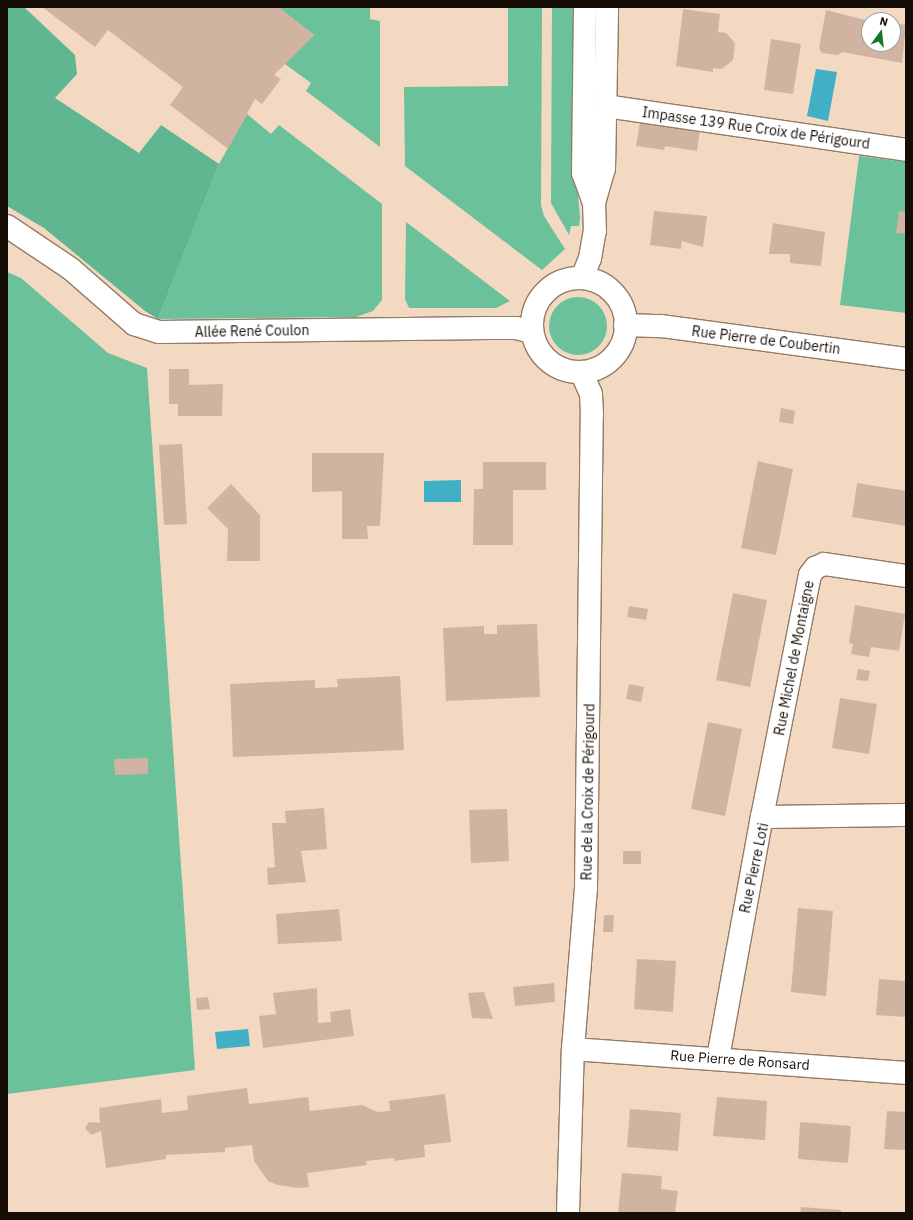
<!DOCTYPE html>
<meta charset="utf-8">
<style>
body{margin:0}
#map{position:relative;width:913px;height:1220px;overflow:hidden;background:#f4d9c2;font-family:"IBM Plex Sans",sans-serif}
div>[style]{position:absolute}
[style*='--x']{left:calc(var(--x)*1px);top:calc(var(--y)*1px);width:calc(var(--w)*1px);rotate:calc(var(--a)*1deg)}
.green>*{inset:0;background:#6bc19a}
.round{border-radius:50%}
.forest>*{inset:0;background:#5fb690}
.water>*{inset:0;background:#41afc6}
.building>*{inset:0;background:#d1b3a1}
.roads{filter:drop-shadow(1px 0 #937b66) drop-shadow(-1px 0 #937b66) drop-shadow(0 1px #937b66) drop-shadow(0 -1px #937b66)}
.minor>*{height:22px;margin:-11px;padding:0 11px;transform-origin:11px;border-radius:11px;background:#fff}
.tertiary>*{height:22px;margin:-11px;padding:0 11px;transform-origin:11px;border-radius:11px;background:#fff}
.tertiary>.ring{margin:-11px;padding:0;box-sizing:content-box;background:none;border:22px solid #fff;border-radius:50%}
span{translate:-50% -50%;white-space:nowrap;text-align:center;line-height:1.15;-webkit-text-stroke:3.5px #fff;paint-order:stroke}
.street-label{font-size:14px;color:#160e06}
.frame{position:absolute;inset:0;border:8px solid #160e06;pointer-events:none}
.north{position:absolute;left:861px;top:12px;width:40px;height:40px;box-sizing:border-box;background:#fff;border:1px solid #a29f9b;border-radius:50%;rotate:15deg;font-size:11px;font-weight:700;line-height:16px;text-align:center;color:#160e06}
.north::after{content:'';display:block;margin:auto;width:14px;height:18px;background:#157728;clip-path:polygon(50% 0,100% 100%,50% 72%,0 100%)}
</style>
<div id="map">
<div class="green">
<div style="clip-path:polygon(278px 7px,370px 7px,370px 19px,380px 21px,380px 147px,306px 91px,311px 83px,285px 64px,314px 35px)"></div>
<div style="clip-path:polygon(508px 7px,542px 7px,541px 205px,544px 216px,565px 249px,542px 270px,405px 166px,404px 87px,508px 86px)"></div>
<div style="clip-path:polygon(552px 7px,578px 7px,576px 172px,580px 218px,579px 226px,571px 226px,569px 235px,551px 203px)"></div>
<div style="clip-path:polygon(247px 114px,271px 134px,279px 125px,382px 204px,382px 300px,373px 311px,356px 317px,158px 319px,219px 164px)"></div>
<div style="clip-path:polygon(859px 156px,906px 162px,906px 313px,840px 305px)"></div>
<div style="clip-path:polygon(406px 222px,510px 301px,496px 308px,409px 308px,405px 299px)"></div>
<div style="clip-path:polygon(7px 272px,21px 278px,108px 353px,147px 368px,195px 1070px,7px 1094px)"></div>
<div class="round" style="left:549px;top:297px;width:58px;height:58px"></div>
</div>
<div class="forest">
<div style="clip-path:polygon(7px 7px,24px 7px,75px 55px,77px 74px,55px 98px,139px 153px,161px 125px,219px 164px,158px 319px,145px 311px,44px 228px,7px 206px)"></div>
</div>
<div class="water">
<div style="clip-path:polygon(816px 69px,837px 72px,828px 121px,807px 116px)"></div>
<div style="clip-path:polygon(461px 480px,461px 502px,424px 502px,424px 481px)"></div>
<div style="clip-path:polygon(248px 1029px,250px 1046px,217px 1049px,215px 1032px)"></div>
</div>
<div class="building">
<div style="clip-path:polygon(42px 7px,278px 7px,314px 35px,274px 75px,281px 79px,262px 104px,255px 99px,228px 149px,170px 105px,183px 87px,108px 30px,95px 47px)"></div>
<div style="clip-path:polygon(683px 9px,720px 14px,718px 32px,726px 33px,735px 43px,733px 60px,722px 69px,713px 68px,713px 72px,676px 66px)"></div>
<div style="clip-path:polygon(826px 10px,869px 21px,869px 44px,893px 44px,893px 23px,906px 25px,902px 63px,842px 52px,838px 55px,822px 53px,819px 48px)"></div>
<div style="clip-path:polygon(771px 39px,801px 44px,793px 94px,764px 90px)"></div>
<div style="clip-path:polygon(640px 122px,700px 130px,697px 151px,665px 146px,664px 150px,636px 146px)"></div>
<div style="clip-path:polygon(654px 211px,707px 216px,703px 247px,682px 241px,681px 249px,650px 245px)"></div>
<div style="clip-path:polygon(899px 211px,906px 212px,906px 234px,896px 233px)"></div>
<div style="clip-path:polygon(773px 223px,825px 232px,821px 266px,790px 263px,790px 254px,769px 254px)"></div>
<div style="clip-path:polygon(169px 369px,189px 369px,189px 385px,223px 384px,222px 416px,178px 416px,178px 404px,169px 404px)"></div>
<div style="clip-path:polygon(781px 408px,795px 411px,793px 424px,779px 422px)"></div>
<div style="clip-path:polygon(182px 444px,187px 524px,164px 525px,159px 445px)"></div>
<div style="clip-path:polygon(312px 453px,384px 453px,380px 526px,367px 526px,368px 539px,342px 539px,342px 491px,312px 492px)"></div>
<div style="clip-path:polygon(758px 461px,793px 469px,776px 555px,741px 548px)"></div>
<div style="clip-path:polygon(483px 462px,546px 462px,546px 490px,513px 490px,513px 545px,473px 545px,474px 489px,483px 489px)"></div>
<div style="clip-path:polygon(857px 483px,906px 491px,906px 526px,852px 517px)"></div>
<div style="clip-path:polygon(231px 484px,260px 515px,260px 561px,227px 561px,228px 529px,207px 508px)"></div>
<div style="clip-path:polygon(733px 593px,767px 600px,750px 687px,716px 680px)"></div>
<div style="clip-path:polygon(855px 605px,905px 614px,899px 651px,871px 647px,869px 657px,851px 654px,853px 644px,849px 643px)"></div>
<div style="clip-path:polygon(629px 606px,648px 609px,646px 620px,627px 617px)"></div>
<div style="clip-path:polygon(537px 624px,540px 697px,446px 701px,443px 628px,484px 626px,484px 634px,497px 634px,497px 625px)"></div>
<div style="clip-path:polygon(858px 669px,870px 671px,868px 681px,856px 680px)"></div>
<div style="clip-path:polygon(400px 676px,404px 750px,233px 757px,230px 684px,315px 680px,315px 688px,338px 687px,337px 679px)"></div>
<div style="clip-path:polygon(629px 684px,644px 687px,641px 702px,626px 699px)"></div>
<div style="clip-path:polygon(840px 698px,877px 704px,869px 754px,832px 748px)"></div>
<div style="clip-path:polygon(708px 722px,742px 729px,725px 816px,691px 809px)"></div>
<div style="clip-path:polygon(148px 758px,148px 774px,115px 775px,114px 759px)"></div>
<div style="clip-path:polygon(324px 808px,327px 849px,301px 851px,306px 882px,268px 885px,267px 868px,275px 867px,272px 823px,286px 823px,285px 811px)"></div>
<div style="clip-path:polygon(507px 809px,509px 861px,471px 863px,469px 810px)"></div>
<div style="clip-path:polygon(623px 851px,641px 851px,641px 864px,623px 864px)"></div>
<div style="clip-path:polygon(798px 908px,833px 911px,826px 996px,791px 992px)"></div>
<div style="clip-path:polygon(339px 909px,342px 941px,278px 944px,276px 914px)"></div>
<div style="clip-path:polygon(604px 915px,614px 915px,613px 932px,603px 932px)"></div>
<div style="clip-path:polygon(637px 959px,676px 961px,673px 1012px,634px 1009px)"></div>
<div style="clip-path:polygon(879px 979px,906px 981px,906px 1017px,876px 1015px)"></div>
<div style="clip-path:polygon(554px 983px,555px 1002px,515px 1006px,513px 987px)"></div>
<div style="clip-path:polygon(317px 988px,318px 1023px,331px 1022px,330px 1012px,350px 1009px,354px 1036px,263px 1048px,259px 1016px,276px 1014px,273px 993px)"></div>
<div style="clip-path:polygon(484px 992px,493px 1019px,472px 1018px,468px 993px)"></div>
<div style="clip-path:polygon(208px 997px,210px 1009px,197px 1010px,196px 998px)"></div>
<div style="clip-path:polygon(247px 1088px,249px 1104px,308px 1097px,310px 1111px,362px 1105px,377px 1112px,390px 1111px,389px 1101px,445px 1094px,451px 1142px,424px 1145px,425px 1157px,394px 1161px,394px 1158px,366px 1161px,367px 1165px,307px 1173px,309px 1187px,298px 1188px,278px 1185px,268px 1181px,254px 1161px,252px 1145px,225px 1148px,225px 1152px,166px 1155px,166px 1159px,106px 1168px,101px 1131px,91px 1135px,85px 1128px,89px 1122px,100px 1123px,99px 1108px,161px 1099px,162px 1113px,188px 1110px,187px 1096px)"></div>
<div style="clip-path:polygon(717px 1097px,767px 1101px,765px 1140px,713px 1136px)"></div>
<div style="clip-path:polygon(630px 1109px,681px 1113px,678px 1151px,627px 1147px)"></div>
<div style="clip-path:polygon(887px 1111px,906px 1112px,906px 1150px,884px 1149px)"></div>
<div style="clip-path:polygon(800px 1122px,851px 1126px,848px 1163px,798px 1159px)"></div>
<div style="clip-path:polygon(622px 1173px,662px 1176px,661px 1189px,678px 1191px,675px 1213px,618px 1213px)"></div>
<div style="clip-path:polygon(801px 1207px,841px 1210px,841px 1213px,800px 1213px)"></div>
</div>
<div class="roads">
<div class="minor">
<div style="--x:605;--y:106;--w:304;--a:8.3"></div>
<div style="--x:7;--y:226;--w:77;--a:33.9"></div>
<div style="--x:71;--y:269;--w:84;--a:41.1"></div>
<div style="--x:134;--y:324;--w:26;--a:18"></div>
<div style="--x:159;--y:332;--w:329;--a:-0.7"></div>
<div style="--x:488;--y:328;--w:28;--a:0"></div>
<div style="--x:516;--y:328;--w:16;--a:14"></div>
<div style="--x:762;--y:817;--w:247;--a:-78.8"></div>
<div style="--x:810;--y:575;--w:9;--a:-54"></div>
<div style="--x:815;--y:568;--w:10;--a:-24"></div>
<div style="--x:824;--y:564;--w:83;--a:8.3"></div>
<div style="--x:573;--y:1049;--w:334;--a:4.1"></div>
<div style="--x:718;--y:1058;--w:245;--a:-79.7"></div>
<div style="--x:762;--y:817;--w:144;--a:-0.8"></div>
</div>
<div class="tertiary">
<div style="--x:585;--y:7;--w:166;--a:90.7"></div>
<div style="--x:583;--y:173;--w:32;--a:70"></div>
<div style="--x:582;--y:278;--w:22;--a:-68"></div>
<div style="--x:590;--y:258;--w:27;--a:-80"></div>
<div style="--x:595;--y:231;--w:28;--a:-92"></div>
<div style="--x:594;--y:203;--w:35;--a:-74"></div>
<div style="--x:604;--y:169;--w:162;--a:-88.9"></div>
<div class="ring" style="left:532px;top:278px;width:72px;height:72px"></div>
<div style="--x:625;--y:325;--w:37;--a:2"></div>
<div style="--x:662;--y:326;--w:246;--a:7.7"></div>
<div style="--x:568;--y:1213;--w:164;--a:-88.3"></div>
<div style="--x:573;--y:1049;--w:162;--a:-85.4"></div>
<div style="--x:586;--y:888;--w:474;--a:-89.3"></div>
<div style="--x:592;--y:414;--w:20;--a:-93"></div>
<div style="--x:591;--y:394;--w:24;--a:-114"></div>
</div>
</div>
<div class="street-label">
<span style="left:756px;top:128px;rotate:8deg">Impasse 139 Rue Croix de Périgourd</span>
<span style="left:252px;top:331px;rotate:-1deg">Allée René Coulon</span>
<span style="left:766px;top:340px;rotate:7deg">Rue Pierre de Coubertin</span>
<span style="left:794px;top:658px;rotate:-79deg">Rue Michel de Montaigne</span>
<span style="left:588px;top:792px;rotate:-89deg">Rue de la Croix de Périgourd</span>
<span style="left:754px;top:868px;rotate:-78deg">Rue Pierre Loti</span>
<span style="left:740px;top:1060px;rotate:4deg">Rue Pierre de Ronsard</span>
</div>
<div class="frame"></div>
<div class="north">N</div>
</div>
